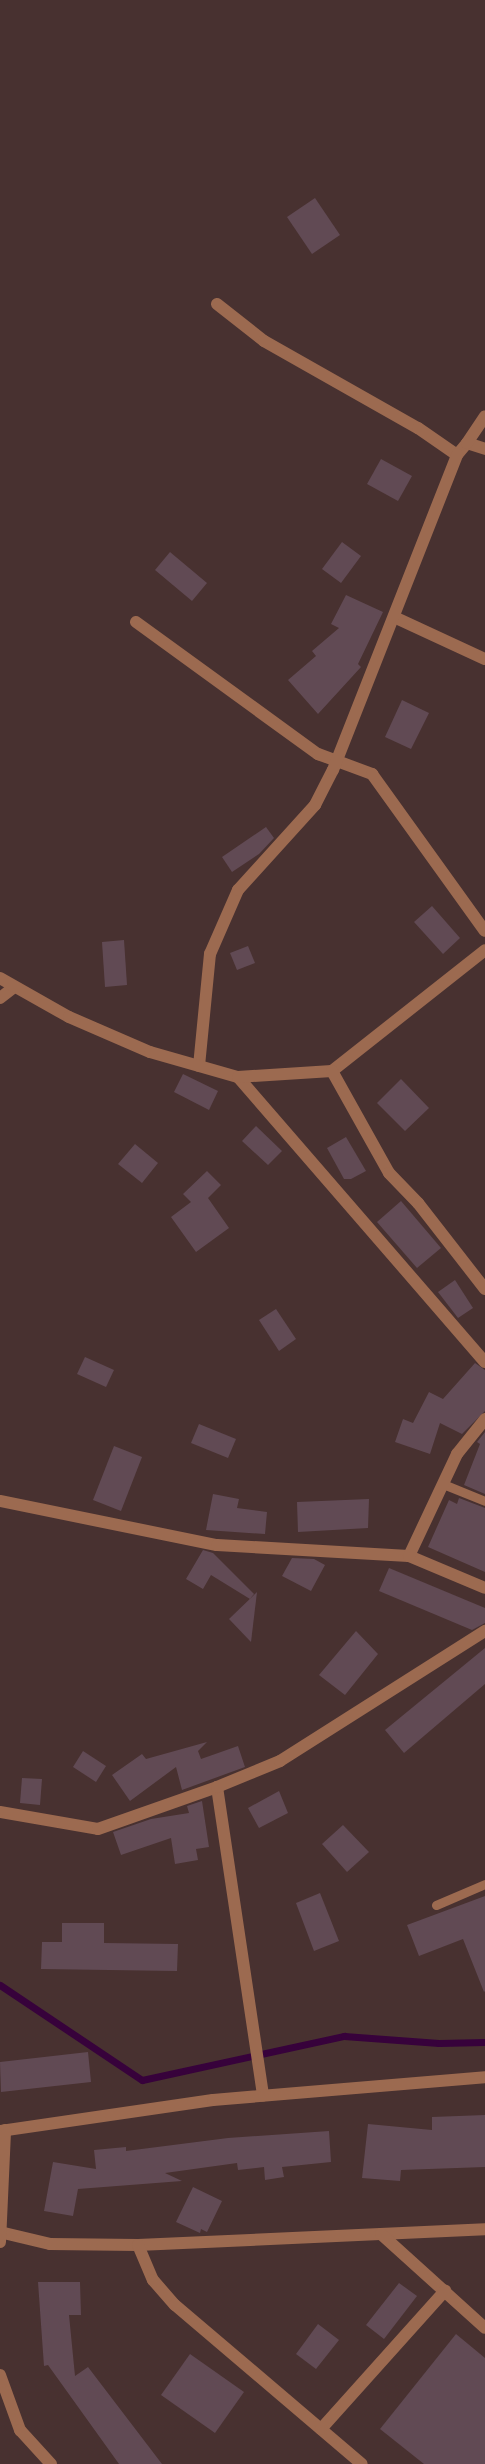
<!DOCTYPE html>
<style>
body{margin:0}
#map{position:relative;width:485px;height:2464px;overflow:hidden;background:#483130;font-family:Quicksand,sans-serif}
div>[style]{position:absolute}
[style*='--x']{left:calc(var(--x)*1px);top:calc(var(--y)*1px);width:calc(var(--w)*1px);rotate:calc(var(--a)*1deg)}
.stream>*{height:7px;margin:-3.5px;padding:0 3.5px;transform-origin:3.5px;border-radius:3.5px;background:#37023b}
.building>*{inset:0;background:#614a54}
.service>*{height:9px;margin:-4.5px;padding:0 4.5px;transform-origin:4.5px;border-radius:4.5px;background:#9c6a50}
.minor>*{height:12px;margin:-6px;padding:0 6px;transform-origin:6px;border-radius:6px;background:#9c6a50}
.tertiary>*{height:12px;margin:-6px;padding:0 6px;transform-origin:6px;border-radius:6px;background:#9c6a50}
span{translate:-50% -50%;white-space:nowrap;text-align:center;line-height:1.15;-webkit-text-stroke:4.5px #271c1c;paint-order:stroke}
</style>
<div id="map">
<div class="stream">
<div style="--x:0;--y:1985;--w:171;--a:33.8"></div>
<div style="--x:142;--y:2080;--w:207;--a:-12.3"></div>
<div style="--x:344;--y:2036;--w:95;--a:4.2"></div>
<div style="--x:439;--y:2043;--w:46;--a:-1.2"></div>
</div>
<div class="building">
<div style="clip-path:polygon(315px 198px,340px 235px,312px 254px,287px 217px)"></div>
<div style="clip-path:polygon(381px 459px,412px 476px,398px 501px,367px 484px)"></div>
<div style="clip-path:polygon(342px 542px,361px 556px,341px 583px,322px 569px)"></div>
<div style="clip-path:polygon(170px 552px,207px 583px,192px 601px,155px 570px)"></div>
<div style="clip-path:polygon(346px 595px,383px 612px,358px 664px,361px 667px,318px 714px,288px 680px,316px 656px,312px 651px,339px 628px,331px 624px)"></div>
<div style="clip-path:polygon(402px 700px,429px 713px,411px 749px,385px 737px)"></div>
<div style="clip-path:polygon(266px 827px,274px 838px,259px 854px,232px 872px,222px 857px)"></div>
<div style="clip-path:polygon(432px 906px,460px 938px,443px 954px,414px 922px)"></div>
<div style="clip-path:polygon(124px 940px,127px 985px,105px 987px,102px 942px)"></div>
<div style="clip-path:polygon(248px 946px,255px 963px,237px 970px,230px 953px)"></div>
<div style="clip-path:polygon(183px 1074px,218px 1091px,209px 1110px,174px 1092px)"></div>
<div style="clip-path:polygon(401px 1079px,429px 1108px,405px 1131px,377px 1103px)"></div>
<div style="clip-path:polygon(256px 1126px,282px 1151px,268px 1165px,242px 1141px)"></div>
<div style="clip-path:polygon(346px 1137px,366px 1171px,351px 1179px,344px 1179px,327px 1148px)"></div>
<div style="clip-path:polygon(135px 1144px,158px 1163px,142px 1183px,118px 1164px)"></div>
<div style="clip-path:polygon(207px 1171px,221px 1185px,208px 1198px,229px 1228px,196px 1252px,171px 1217px,191px 1202px,183px 1194px)"></div>
<div style="clip-path:polygon(401px 1201px,441px 1248px,417px 1268px,377px 1222px)"></div>
<div style="clip-path:polygon(455px 1280px,473px 1308px,458px 1318px,438px 1292px)"></div>
<div style="clip-path:polygon(276px 1309px,296px 1339px,279px 1351px,259px 1320px)"></div>
<div style="clip-path:polygon(85px 1357px,114px 1370px,106px 1387px,77px 1374px)"></div>
<div style="clip-path:polygon(475px 1363px,485px 1370px,485px 1411px,462px 1434px,440px 1423px,430px 1454px,395px 1442px,403px 1419px,413px 1423px,429px 1392px,443px 1399px)"></div>
<div style="clip-path:polygon(199px 1424px,236px 1439px,228px 1458px,191px 1443px)"></div>
<div style="clip-path:polygon(485px 1432px,485px 1494px,464px 1485px,480px 1444px,477px 1442px)"></div>
<div style="clip-path:polygon(114px 1446px,142px 1457px,121px 1511px,93px 1500px)"></div>
<div style="clip-path:polygon(213px 1494px,239px 1499px,237px 1508px,267px 1512px,265px 1534px,206px 1530px)"></div>
<div style="clip-path:polygon(459px 1498px,485px 1508px,485px 1572px,428px 1547px,449px 1500px,457px 1504px)"></div>
<div style="clip-path:polygon(369px 1499px,368px 1528px,298px 1532px,297px 1502px)"></div>
<div style="clip-path:polygon(203px 1550px,213px 1553px,254px 1594px,250px 1599px,211px 1575px,203px 1589px,186px 1579px)"></div>
<div style="clip-path:polygon(292px 1558px,314px 1559px,325px 1565px,311px 1591px,282px 1576px)"></div>
<div style="clip-path:polygon(389px 1568px,485px 1608px,485px 1623px,472px 1630px,379px 1591px)"></div>
<div style="clip-path:polygon(257px 1592px,251px 1642px,229px 1619px)"></div>
<div style="clip-path:polygon(356px 1631px,378px 1654px,345px 1695px,319px 1675px)"></div>
<div style="clip-path:polygon(485px 1648px,485px 1684px,404px 1753px,385px 1730px)"></div>
<div style="clip-path:polygon(207px 1742px,198px 1751px,201px 1759px,238px 1746px,245px 1767px,182px 1790px,176px 1767px,130px 1801px,112px 1775px,142px 1754px,146px 1759px)"></div>
<div style="clip-path:polygon(83px 1751px,106px 1766px,96px 1782px,73px 1767px)"></div>
<div style="clip-path:polygon(22px 1778px,42px 1779px,40px 1805px,20px 1803px)"></div>
<div style="clip-path:polygon(279px 1791px,288px 1813px,259px 1828px,248px 1808px)"></div>
<div style="clip-path:polygon(202px 1801px,209px 1847px,196px 1849px,198px 1860px,175px 1864px,171px 1838px,121px 1855px,113px 1832px,151px 1819px,189px 1813px,187px 1806px)"></div>
<div style="clip-path:polygon(343px 1825px,369px 1852px,347px 1872px,322px 1844px)"></div>
<div style="clip-path:polygon(320px 1893px,339px 1941px,314px 1951px,296px 1903px)"></div>
<div style="clip-path:polygon(485px 1896px,485px 1991px,484px 1992px,463px 1939px,419px 1956px,407px 1925px)"></div>
<div style="clip-path:polygon(62px 1923px,104px 1923px,104px 1943px,178px 1944px,177px 1971px,41px 1969px,42px 1942px,62px 1942px)"></div>
<div style="clip-path:polygon(88px 2052px,91px 2082px,1px 2092px,0 2062px)"></div>
<div style="clip-path:polygon(485px 2115px,485px 2167px,401px 2170px,400px 2181px,362px 2178px,368px 2124px,432px 2130px,432px 2117px)"></div>
<div style="clip-path:polygon(329px 2131px,331px 2162px,282px 2167px,284px 2177px,265px 2180px,264px 2167px,238px 2170px,237px 2163px,165px 2173px,182px 2181px,78px 2189px,73px 2216px,44px 2211px,53px 2162px,96px 2169px,94px 2150px,126px 2147px,126px 2151px,228px 2138px)"></div>
<div style="clip-path:polygon(193px 2187px,222px 2201px,207px 2232px,201px 2229px,200px 2233px,176px 2222px)"></div>
<div style="clip-path:polygon(38px 2282px,80px 2282px,81px 2315px,69px 2315px,75px 2376px,88px 2367px,162px 2464px,119px 2464px,48px 2365px,44px 2366px)"></div>
<div style="clip-path:polygon(399px 2283px,417px 2296px,384px 2339px,366px 2325px)"></div>
<div style="clip-path:polygon(318px 2324px,339px 2340px,316px 2369px,296px 2354px)"></div>
<div style="clip-path:polygon(456px 2334px,485px 2358px,485px 2464px,424px 2464px,380px 2429px)"></div>
<div style="clip-path:polygon(190px 2354px,244px 2392px,215px 2433px,161px 2395px)"></div>
</div>
<div class="service">
<div style="--x:443;--y:1484;--w:45;--a:22"></div>
<div style="--x:436;--y:1905;--w:53;--a:-23.2"></div>
</div>
<div class="minor">
<div style="--x:217;--y:304;--w:60;--a:38.2"></div>
<div style="--x:264;--y:341;--w:177;--a:29.5"></div>
<div style="--x:418;--y:428;--w:47;--a:34.7"></div>
<div style="--x:457;--y:455;--w:16;--a:-50"></div>
<div style="--x:467;--y:443;--w:19;--a:18"></div>
<div style="--x:467;--y:443;--w:32;--a:-56"></div>
<div style="--x:394;--y:617;--w:100;--a:24.8"></div>
<div style="--x:136;--y:622;--w:225;--a:36"></div>
<div style="--x:318;--y:754;--w:58;--a:20.3"></div>
<div style="--x:372;--y:774;--w:193;--a:54.3"></div>
<div style="--x:0;--y:998;--w:18;--a:-38"></div>
<div style="--x:199;--y:1066;--w:113;--a:-84.4"></div>
<div style="--x:210;--y:954;--w:70;--a:-66.4"></div>
<div style="--x:238;--y:890;--w:115;--a:-47.8"></div>
<div style="--x:315;--y:805;--w:39;--a:-63"></div>
<div style="--x:333;--y:770;--w:339;--a:-68.5"></div>
<div style="--x:332;--y:1071;--w:195;--a:-38.3"></div>
<div style="--x:238;--y:1077;--w:377;--a:49.1"></div>
<div style="--x:0;--y:1501;--w:221;--a:11.5"></div>
<div style="--x:217;--y:1545;--w:192;--a:3.3"></div>
<div style="--x:409;--y:1556;--w:82;--a:22.8"></div>
<div style="--x:409;--y:1556;--w:113;--a:-64.8"></div>
<div style="--x:457;--y:1454;--w:45;--a:-51.3"></div>
<div style="--x:217;--y:1787;--w:312;--a:81.5"></div>
<div style="--x:0;--y:1812;--w:99;--a:9.8"></div>
<div style="--x:98;--y:1829;--w:126;--a:-19.4"></div>
<div style="--x:217;--y:1787;--w:68;--a:-22.4"></div>
<div style="--x:280;--y:1761;--w:243;--a:-32.4"></div>
<div style="--x:0;--y:2232;--w:51;--a:13.5"></div>
<div style="--x:50;--y:2244;--w:88;--a:0.7"></div>
<div style="--x:138;--y:2245;--w:347;--a:-2.6"></div>
<div style="--x:381;--y:2234;--w:140;--a:42.1"></div>
<div style="--x:138;--y:2245;--w:38;--a:67"></div>
<div style="--x:153;--y:2280;--w:33;--a:49"></div>
<div style="--x:175;--y:2305;--w:245;--a:40.4"></div>
<div style="--x:321;--y:2429;--w:186;--a:-48.1"></div>
</div>
<div class="tertiary">
<div style="--x:0;--y:978;--w:79;--a:29.5"></div>
<div style="--x:69;--y:1017;--w:88;--a:23.4"></div>
<div style="--x:150;--y:1052;--w:91;--a:15.9"></div>
<div style="--x:238;--y:1077;--w:94;--a:-3.7"></div>
<div style="--x:332;--y:1071;--w:117;--a:60.8"></div>
<div style="--x:389;--y:1173;--w:42;--a:46"></div>
<div style="--x:418;--y:1203;--w:109;--a:52.1"></div>
<div style="--x:0;--y:2131;--w:215;--a:-8.3"></div>
<div style="--x:213;--y:2100;--w:273;--a:-4.8"></div>
<div style="--x:0;--y:2242;--w:112;--a:-87.4"></div>
<div style="--x:0;--y:2375;--w:59;--a:70"></div>
<div style="--x:20;--y:2430;--w:46;--a:47.6"></div>
</div>
</div>
